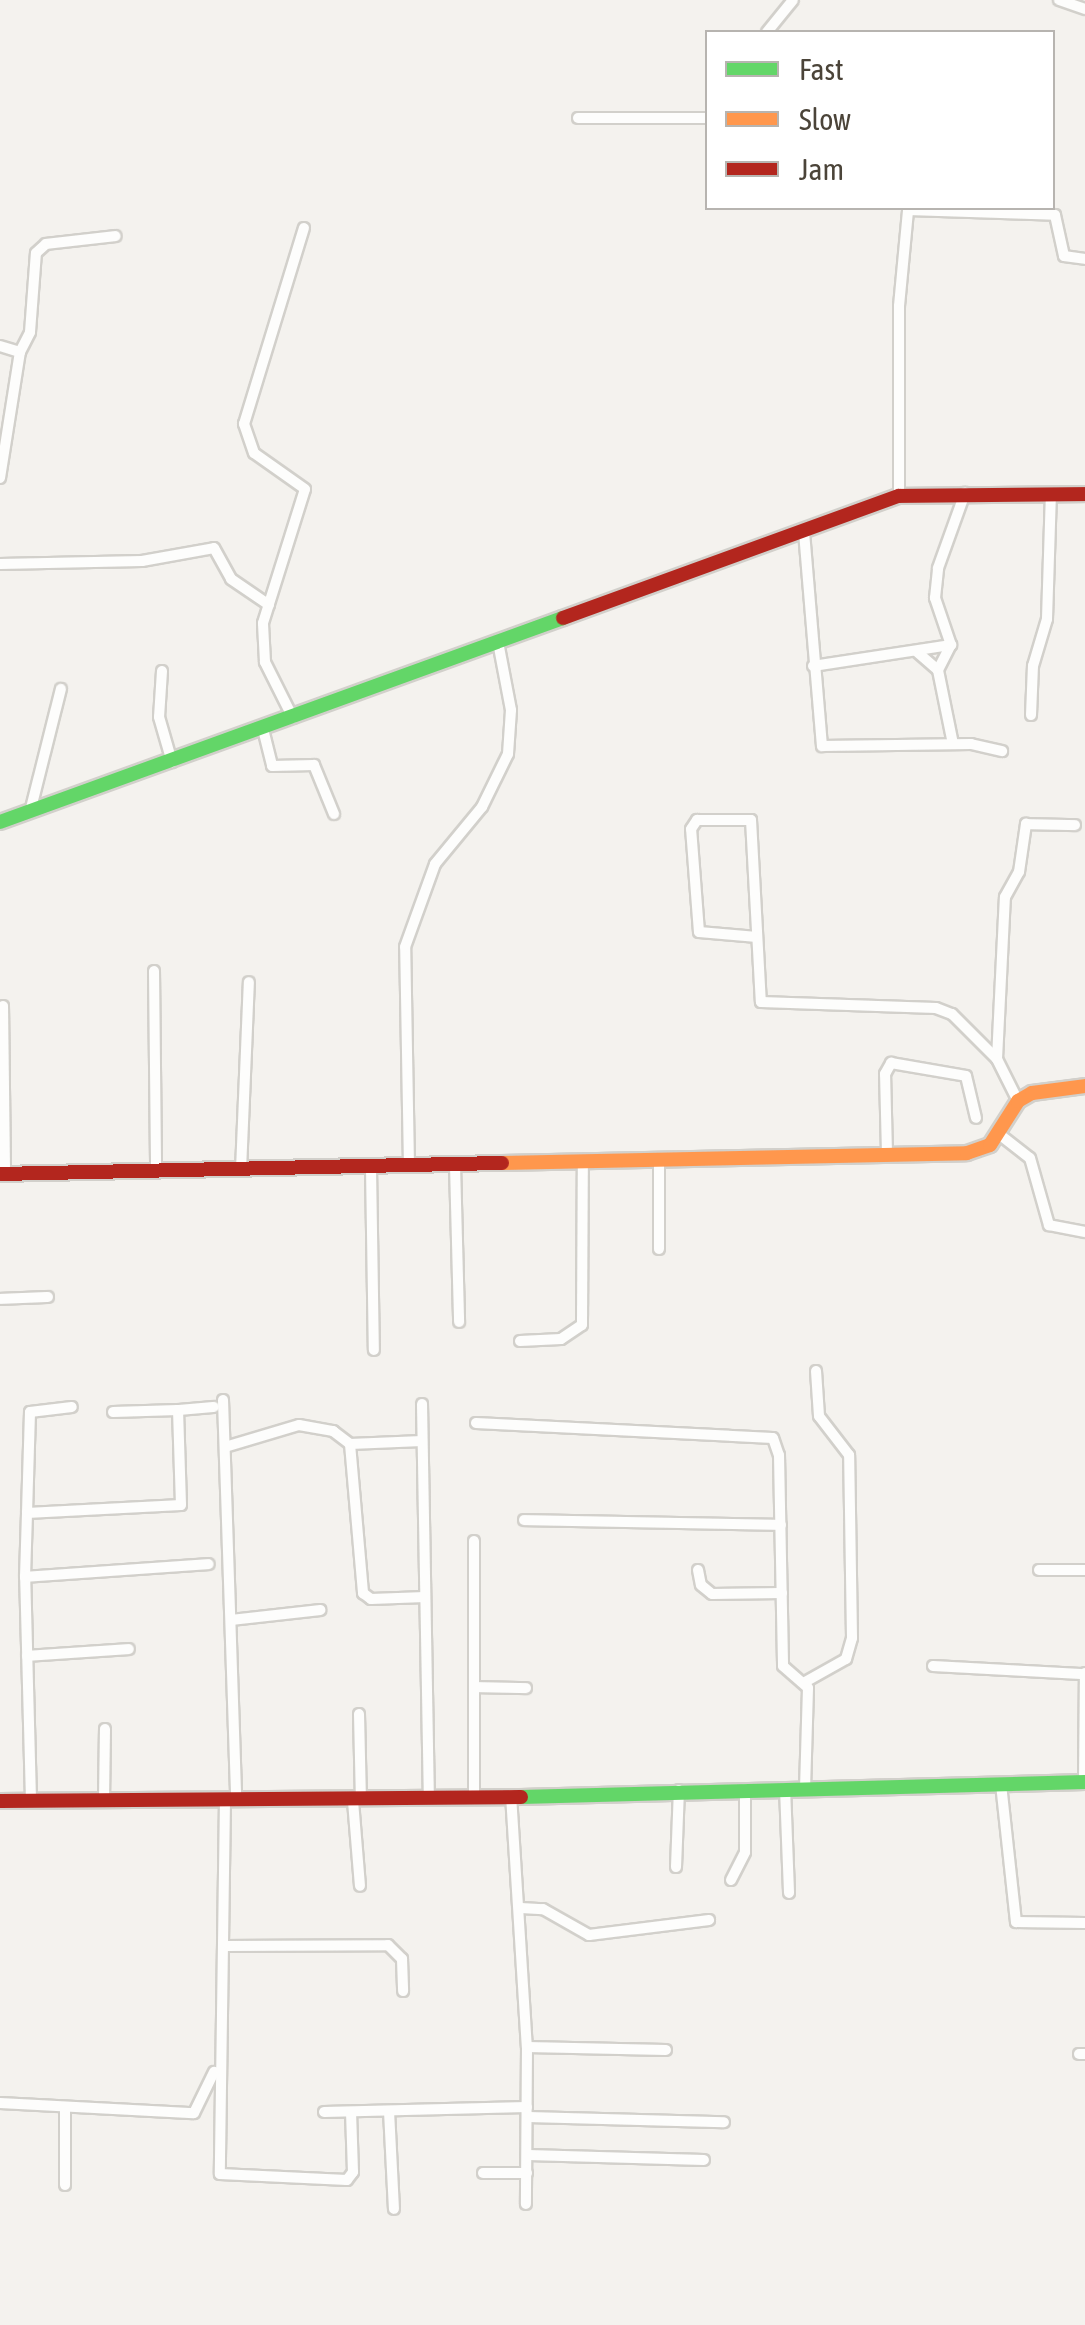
<!DOCTYPE html>
<style>
body{margin:0}
#map{position:relative;width:1085px;height:2325px;overflow:hidden;background:#f4f2ee;font-family:"Asap Condensed",sans-serif}
div>[style]{position:absolute}
[style*='--x']{left:calc(var(--x)*1px);top:calc(var(--y)*1px);width:calc(var(--w)*1px);rotate:calc(var(--a)*1deg)}
.roads{filter:drop-shadow(2px 0 #d2d0cb) drop-shadow(-2px 0 #d2d0cb) drop-shadow(0 2px #d2d0cb) drop-shadow(0 -2px #d2d0cb)}
.street>*{height:10px;margin:-5px;padding:0 5px;transform-origin:5px;border-radius:5px;background:#fdfdfc}
.fast>*{height:14px;margin:-7px;padding:0 7px;transform-origin:7px;border-radius:7px;background:#63d668}
.slow>*{height:14px;margin:-7px;padding:0 7px;transform-origin:7px;border-radius:7px;background:#ff974d}
.jam>*{height:14px;margin:-7px;padding:0 7px;transform-origin:7px;border-radius:7px;background:#b3261e}
span{translate:-50% -50%;white-space:nowrap;text-align:center;line-height:1.15;-webkit-text-stroke:8px #fff;paint-order:stroke}
.legend{position:absolute;left:705px;top:30px;width:350px;height:180px;box-sizing:border-box;background:#fff;border:2px solid #b7b4b0;margin:0;padding:12px 18px;list-style:none;font-size:30px;color:#4b4439}
.legend li{display:flex;align-items:center;gap:20px;height:50px}
.legend b{width:50px;border:2px solid #b7b4b0}
</style>
<div id="map">
<div class="roads">
<div class="street">
<div style="--x:1059;--y:0;--w:28;--a:19"></div>
<div style="--x:767;--y:32;--w:41;--a:-50.9"></div>
<div style="--x:578;--y:118;--w:130;--a:0"></div>
<div style="--x:0;--y:346;--w:21;--a:17"></div>
<div style="--x:0;--y:478;--w:128;--a:-81"></div>
<div style="--x:20;--y:352;--w:22;--a:-63"></div>
<div style="--x:30;--y:332;--w:79;--a:-85.7"></div>
<div style="--x:36;--y:253;--w:13;--a:-42"></div>
<div style="--x:46;--y:244;--w:70;--a:-6.5"></div>
<div style="--x:899;--y:496;--w:190;--a:-90"></div>
<div style="--x:899;--y:306;--w:96;--a:-84.6"></div>
<div style="--x:908;--y:210;--w:147;--a:1.9"></div>
<div style="--x:1055;--y:215;--w:42;--a:77.6"></div>
<div style="--x:1064;--y:256;--w:21;--a:8"></div>
<div style="--x:804;--y:532;--w:215;--a:85.2"></div>
<div style="--x:822;--y:746;--w:149;--a:-0.8"></div>
<div style="--x:971;--y:744;--w:32;--a:13"></div>
<div style="--x:0;--y:564;--w:142;--a:-1.2"></div>
<div style="--x:142;--y:561;--w:73;--a:-10.2"></div>
<div style="--x:214;--y:548;--w:35;--a:61"></div>
<div style="--x:231;--y:579;--w:46;--a:34.4"></div>
<div style="--x:916;--y:651;--w:29;--a:41"></div>
<div style="--x:813;--y:666;--w:140;--a:-8.7"></div>
<div style="--x:162;--y:671;--w:46;--a:93.7"></div>
<div style="--x:159;--y:717;--w:47;--a:73.9"></div>
<div style="--x:1031;--y:715;--w:49;--a:-87.7"></div>
<div style="--x:1033;--y:666;--w:49;--a:-73.4"></div>
<div style="--x:1047;--y:619;--w:126;--a:-88.2"></div>
<div style="--x:293;--y:718;--w:63;--a:-116.6"></div>
<div style="--x:265;--y:662;--w:39;--a:-93"></div>
<div style="--x:263;--y:623;--w:140;--a:-72.6"></div>
<div style="--x:305;--y:489;--w:62;--a:-144.8"></div>
<div style="--x:254;--y:453;--w:31;--a:-109"></div>
<div style="--x:244;--y:424;--w:205;--a:-73"></div>
<div style="--x:263;--y:729;--w:38;--a:76"></div>
<div style="--x:272;--y:766;--w:42;--a:-1.4"></div>
<div style="--x:314;--y:765;--w:53;--a:67.8"></div>
<div style="--x:953;--y:744;--w:76;--a:-101.5"></div>
<div style="--x:938;--y:670;--w:28;--a:-63"></div>
<div style="--x:951;--y:645;--w:50;--a:-108.8"></div>
<div style="--x:935;--y:598;--w:30;--a:-84"></div>
<div style="--x:938;--y:568;--w:80;--a:-70.2"></div>
<div style="--x:30;--y:812;--w:127;--a:-75.9"></div>
<div style="--x:757;--y:937;--w:58;--a:-175.1"></div>
<div style="--x:699;--y:932;--w:103;--a:-94.4"></div>
<div style="--x:691;--y:829;--w:11;--a:-56"></div>
<div style="--x:697;--y:820;--w:54;--a:0"></div>
<div style="--x:751;--y:820;--w:182;--a:86.9"></div>
<div style="--x:761;--y:1002;--w:175;--a:2"></div>
<div style="--x:936;--y:1008;--w:17;--a:21"></div>
<div style="--x:952;--y:1014;--w:64;--a:45"></div>
<div style="--x:154;--y:971;--w:200;--a:89.4"></div>
<div style="--x:3;--y:1006;--w:168;--a:89.3"></div>
<div style="--x:1018;--y:1101;--w:47;--a:-116.6"></div>
<div style="--x:997;--y:1059;--w:162;--a:-87.2"></div>
<div style="--x:1005;--y:897;--w:29;--a:-61"></div>
<div style="--x:1019;--y:872;--w:49;--a:-81.7"></div>
<div style="--x:1026;--y:824;--w:49;--a:1.2"></div>
<div style="--x:999;--y:1134;--w:39;--a:38"></div>
<div style="--x:1030;--y:1158;--w:70;--a:74.2"></div>
<div style="--x:1049;--y:1225;--w:37;--a:11"></div>
<div style="--x:887;--y:1154;--w:80;--a:-91.4"></div>
<div style="--x:885;--y:1074;--w:13;--a:-61"></div>
<div style="--x:891;--y:1063;--w:76;--a:9.8"></div>
<div style="--x:966;--y:1076;--w:43;--a:76.6"></div>
<div style="--x:455;--y:1165;--w:157;--a:88.5"></div>
<div style="--x:409;--y:1166;--w:219;--a:-91"></div>
<div style="--x:405;--y:947;--w:88;--a:-70.1"></div>
<div style="--x:435;--y:864;--w:74;--a:-50.5"></div>
<div style="--x:482;--y:807;--w:59;--a:-63.9"></div>
<div style="--x:508;--y:754;--w:44;--a:-86.1"></div>
<div style="--x:511;--y:710;--w:69;--a:-100.8"></div>
<div style="--x:371;--y:1168;--w:182;--a:89.1"></div>
<div style="--x:241;--y:1170;--w:188;--a:-87.6"></div>
<div style="--x:659;--y:1249;--w:89;--a:-90"></div>
<div style="--x:0;--y:1299;--w:48;--a:-2.4"></div>
<div style="--x:520;--y:1341;--w:41;--a:-2.8"></div>
<div style="--x:561;--y:1339;--w:25;--a:-34"></div>
<div style="--x:582;--y:1325;--w:164;--a:-89.7"></div>
<div style="--x:223;--y:1400;--w:400;--a:88.1"></div>
<div style="--x:422;--y:1404;--w:393;--a:89"></div>
<div style="--x:178;--y:1410;--w:36;--a:-5"></div>
<div style="--x:476;--y:1423;--w:297;--a:2.9"></div>
<div style="--x:773;--y:1438;--w:18;--a:71"></div>
<div style="--x:779;--y:1455;--w:211;--a:88.9"></div>
<div style="--x:783;--y:1666;--w:33;--a:41"></div>
<div style="--x:808;--y:1688;--w:99;--a:91.7"></div>
<div style="--x:350;--y:1444;--w:150;--a:85"></div>
<div style="--x:363;--y:1593;--w:10;--a:37"></div>
<div style="--x:371;--y:1599;--w:54;--a:-2.1"></div>
<div style="--x:225;--y:1447;--w:77;--a:-16.6"></div>
<div style="--x:299;--y:1425;--w:35;--a:10"></div>
<div style="--x:333;--y:1431;--w:21;--a:37"></div>
<div style="--x:350;--y:1444;--w:72;--a:-2.4"></div>
<div style="--x:27;--y:1513;--w:101;--a:-88.3"></div>
<div style="--x:30;--y:1412;--w:42;--a:-6.8"></div>
<div style="--x:524;--y:1520;--w:257;--a:1.1"></div>
<div style="--x:698;--y:1570;--w:15;--a:79"></div>
<div style="--x:701;--y:1585;--w:14;--a:39"></div>
<div style="--x:712;--y:1594;--w:70;--a:-0.8"></div>
<div style="--x:1039;--y:1570;--w:46;--a:0"></div>
<div style="--x:25;--y:1577;--w:64;--a:-88.2"></div>
<div style="--x:27;--y:1513;--w:154;--a:-3"></div>
<div style="--x:181;--y:1505;--w:95;--a:-91.8"></div>
<div style="--x:178;--y:1410;--w:65;--a:178.2"></div>
<div style="--x:231;--y:1620;--w:90;--a:-6.4"></div>
<div style="--x:27;--y:1656;--w:102;--a:-3.9"></div>
<div style="--x:933;--y:1666;--w:148;--a:3.1"></div>
<div style="--x:805;--y:1682;--w:47;--a:-29.3"></div>
<div style="--x:846;--y:1659;--w:22;--a:-74"></div>
<div style="--x:852;--y:1638;--w:183;--a:-90.9"></div>
<div style="--x:849;--y:1455;--w:49;--a:-127.6"></div>
<div style="--x:819;--y:1416;--w:45;--a:-93.8"></div>
<div style="--x:477;--y:1687;--w:49;--a:1.2"></div>
<div style="--x:359;--y:1714;--w:85;--a:88.7"></div>
<div style="--x:1084;--y:1782;--w:109;--a:-89.5"></div>
<div style="--x:1001;--y:1784;--w:139;--a:83.8"></div>
<div style="--x:1016;--y:1922;--w:69;--a:0.8"></div>
<div style="--x:785;--y:1788;--w:105;--a:87.8"></div>
<div style="--x:511;--y:1795;--w:253;--a:86.4"></div>
<div style="--x:527;--y:2047;--w:157;--a:90.4"></div>
<div style="--x:474;--y:1796;--w:255;--a:-90"></div>
<div style="--x:31;--y:1800;--w:223;--a:-91.5"></div>
<div style="--x:25;--y:1577;--w:184;--a:-4"></div>
<div style="--x:104;--y:1800;--w:71;--a:-89.2"></div>
<div style="--x:225;--y:1800;--w:374;--a:90.8"></div>
<div style="--x:220;--y:2174;--w:127;--a:2.7"></div>
<div style="--x:347;--y:2180;--w:10;--a:-53"></div>
<div style="--x:353;--y:2172;--w:60;--a:-91.9"></div>
<div style="--x:353;--y:1801;--w:85;--a:85.3"></div>
<div style="--x:676;--y:1867;--w:77;--a:-87.8"></div>
<div style="--x:731;--y:1880;--w:31;--a:-63"></div>
<div style="--x:745;--y:1852;--w:63;--a:-90"></div>
<div style="--x:521;--y:1908;--w:22;--a:3"></div>
<div style="--x:543;--y:1909;--w:53;--a:29.5"></div>
<div style="--x:589;--y:1935;--w:121;--a:-7.1"></div>
<div style="--x:224;--y:1946;--w:164;--a:-0.3"></div>
<div style="--x:388;--y:1945;--w:20;--a:45"></div>
<div style="--x:402;--y:1959;--w:32;--a:88"></div>
<div style="--x:527;--y:2047;--w:139;--a:1.2"></div>
<div style="--x:1079;--y:2054;--w:6;--a:0"></div>
<div style="--x:0;--y:2103;--w:194;--a:3"></div>
<div style="--x:194;--y:2113;--w:46;--a:-64"></div>
<div style="--x:65;--y:2108;--w:77;--a:90"></div>
<div style="--x:389;--y:2111;--w:98;--a:87.1"></div>
<div style="--x:324;--y:2112;--w:203;--a:-1.4"></div>
<div style="--x:528;--y:2117;--w:196;--a:1.5"></div>
<div style="--x:528;--y:2155;--w:176;--a:1.6"></div>
<div style="--x:483;--y:2173;--w:44;--a:0"></div>
</div>
<div class="fast">
<div style="--x:0;--y:822;--w:599;--a:-19.92"></div>
<div style="--x:521;--y:1797;--w:564;--a:-1.52"></div>
</div>
<div class="slow">
<div style="--x:502;--y:1163;--w:465;--a:-1.2"></div>
<div style="--x:967;--y:1153;--w:24;--a:-19"></div>
<div style="--x:990;--y:1145;--w:52;--a:-57.5"></div>
<div style="--x:1018;--y:1101;--w:16;--a:-30"></div>
<div style="--x:1032;--y:1093;--w:53;--a:-7.5"></div>
</div>
<div class="jam">
<div style="--x:563;--y:618;--w:357;--a:-20"></div>
<div style="--x:899;--y:496;--w:186;--a:-0.6"></div>
<div style="--x:0;--y:1174;--w:502;--a:-1.26"></div>
<div style="--x:0;--y:1801;--w:521;--a:-0.44"></div>
</div>
</div>
<ul class="legend">
<li><b style="height:12px;background:#63d668"></b>Fast</li>
<li><b style="height:12px;background:#ff974d"></b>Slow</li>
<li><b style="height:12px;background:#b3261e"></b>Jam</li>
</ul>
</div>
